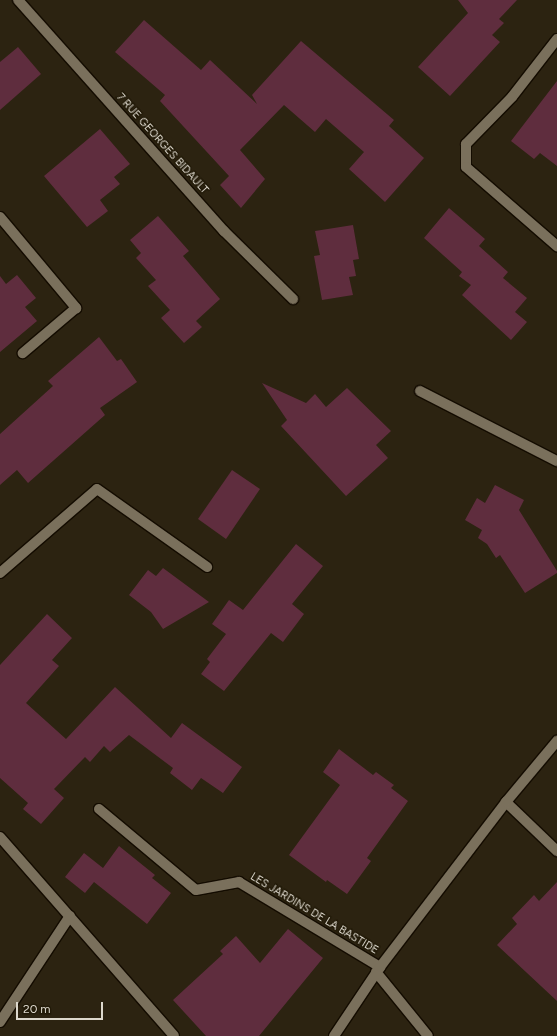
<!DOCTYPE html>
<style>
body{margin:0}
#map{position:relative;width:557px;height:1036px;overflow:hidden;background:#2c2311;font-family:Figtree,sans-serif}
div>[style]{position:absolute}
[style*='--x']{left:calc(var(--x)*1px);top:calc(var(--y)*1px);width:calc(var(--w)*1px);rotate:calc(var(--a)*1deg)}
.building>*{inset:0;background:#5f2d3e}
.roads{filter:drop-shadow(1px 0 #140c00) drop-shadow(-1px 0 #140c00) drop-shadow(0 1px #140c00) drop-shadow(0 -1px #140c00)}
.minor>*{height:10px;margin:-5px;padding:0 5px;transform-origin:5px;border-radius:5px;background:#7a705c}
span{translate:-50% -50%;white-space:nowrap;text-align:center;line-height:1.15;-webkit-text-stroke:3px #221a08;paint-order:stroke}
.street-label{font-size:11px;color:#ddd8cd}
.scale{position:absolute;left:16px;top:1002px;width:87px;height:18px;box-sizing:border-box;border:2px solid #ddd8cd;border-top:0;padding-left:5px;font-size:12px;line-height:14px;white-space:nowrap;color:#ddd8cd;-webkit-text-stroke:3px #221a08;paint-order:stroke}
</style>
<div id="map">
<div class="building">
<div style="clip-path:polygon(458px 0,517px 0,499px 19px,504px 23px,492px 35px,500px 42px,450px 96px,418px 67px,468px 13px)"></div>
<div style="clip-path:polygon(144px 20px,201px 70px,210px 60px,257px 104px,252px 95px,301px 41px,394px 120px,389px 126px,424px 158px,385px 202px,349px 169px,364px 152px,326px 119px,315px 132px,284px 105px,240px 150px,265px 179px,241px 208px,220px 185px,229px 176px,160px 101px,165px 95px,115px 52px)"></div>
<div style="clip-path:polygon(18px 47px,41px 74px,0 110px,0 62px)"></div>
<div style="clip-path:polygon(557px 81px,557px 166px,540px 153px,534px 159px,511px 141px)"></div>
<div style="clip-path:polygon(100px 129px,130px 164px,114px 177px,120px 184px,100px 200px,108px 211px,87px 227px,44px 176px)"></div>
<div style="clip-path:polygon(449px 208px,485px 239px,479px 246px,508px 272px,503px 278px,527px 298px,515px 312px,527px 322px,511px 340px,462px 295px,471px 285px,459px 276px,462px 272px,424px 238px)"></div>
<div style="clip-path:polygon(158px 216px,189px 251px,183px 256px,220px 299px,196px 321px,202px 327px,184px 343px,161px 318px,170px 310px,148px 286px,156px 280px,136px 258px,141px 253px,130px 240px)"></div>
<div style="clip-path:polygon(353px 225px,359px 259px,353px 260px,356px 276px,349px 277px,353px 295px,322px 300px,314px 256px,320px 255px,315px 231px)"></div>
<div style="clip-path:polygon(17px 275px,36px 298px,25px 307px,37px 321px,0 352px,0 276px,6px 284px)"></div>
<div style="clip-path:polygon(99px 337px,117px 361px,121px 359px,137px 382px,100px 408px,105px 415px,28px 483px,17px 470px,0 485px,0 434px,53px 386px,48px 381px)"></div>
<div style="clip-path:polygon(262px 383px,306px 403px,315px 394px,326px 407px,347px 388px,391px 431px,376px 445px,388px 458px,346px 496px,281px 426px,287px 420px)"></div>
<div style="clip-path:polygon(232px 470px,260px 489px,226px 539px,198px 519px)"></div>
<div style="clip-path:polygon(495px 485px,524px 500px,519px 510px,557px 571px,557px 573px,525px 593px,500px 555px,496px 558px,487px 544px,478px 538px,482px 530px,465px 520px,477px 498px,485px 503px)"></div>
<div style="clip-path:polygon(296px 544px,323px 566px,292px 604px,304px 614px,283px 642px,271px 633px,224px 691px,201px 674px,210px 662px,207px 659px,226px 634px,212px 624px,229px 600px,243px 610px)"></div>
<div style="clip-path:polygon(163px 568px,209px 602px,163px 629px,151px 612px,129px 595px,148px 570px,156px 576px)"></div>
<div style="clip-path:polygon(47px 614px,72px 638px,52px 660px,59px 666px,26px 703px,66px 739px,115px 687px,171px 738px,182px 723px,242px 767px,223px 793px,201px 778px,192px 790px,170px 773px,173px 768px,129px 735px,110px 752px,104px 746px,90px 762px,85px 757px,54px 789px,64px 798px,41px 824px,23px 809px,28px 803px,0 778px,0 665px)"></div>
<div style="clip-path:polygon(339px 749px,373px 775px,376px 772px,394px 785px,391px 788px,408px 801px,367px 858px,371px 861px,347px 894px,327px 880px,326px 882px,289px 855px,340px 785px,323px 772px)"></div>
<div style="clip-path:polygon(119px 846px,155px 875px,152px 878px,171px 893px,147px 924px,94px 882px,85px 893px,65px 877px,84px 853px,103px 868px)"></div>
<div style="clip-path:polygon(557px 882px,557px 1001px,497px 945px,517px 924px,512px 918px,534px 895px,539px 901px)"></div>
<div style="clip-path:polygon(288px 929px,323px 958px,259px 1036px,206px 1036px,173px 1000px,223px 954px,220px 951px,236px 936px,260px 963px)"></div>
</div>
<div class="roads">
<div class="minor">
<div style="--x:18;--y:0;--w:310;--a:48.3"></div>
<div style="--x:224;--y:231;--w:97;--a:44.6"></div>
<div style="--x:557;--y:39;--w:73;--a:127.8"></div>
<div style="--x:512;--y:97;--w:66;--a:134.4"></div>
<div style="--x:466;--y:144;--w:23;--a:90"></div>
<div style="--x:466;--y:167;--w:121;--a:41"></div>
<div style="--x:0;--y:217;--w:119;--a:50.1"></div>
<div style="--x:76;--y:308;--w:70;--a:139.7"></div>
<div style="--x:420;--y:391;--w:154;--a:27.1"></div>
<div style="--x:0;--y:573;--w:128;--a:-40.9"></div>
<div style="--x:97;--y:489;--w:135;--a:35.3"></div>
<div style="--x:506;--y:802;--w:71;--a:43.9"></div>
<div style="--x:99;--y:809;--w:126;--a:39.9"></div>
<div style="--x:196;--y:890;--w:44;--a:-10.5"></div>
<div style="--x:239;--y:882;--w:165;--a:31.1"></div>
<div style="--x:0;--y:837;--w:264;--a:48.8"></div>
<div style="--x:376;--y:972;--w:82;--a:50.9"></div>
<div style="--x:0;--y:1022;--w:127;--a:-56.6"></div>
<div style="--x:334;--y:1036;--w:83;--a:-56.3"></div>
<div style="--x:380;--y:967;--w:208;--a:-52.6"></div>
<div style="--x:506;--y:802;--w:80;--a:-50.1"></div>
</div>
</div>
<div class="street-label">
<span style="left:162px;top:144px;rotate:48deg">7 RUE GEORGES BIDAULT</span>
<span style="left:314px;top:914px;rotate:31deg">LES JARDINS DE LA BASTIDE</span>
</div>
<div class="scale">20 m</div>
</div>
